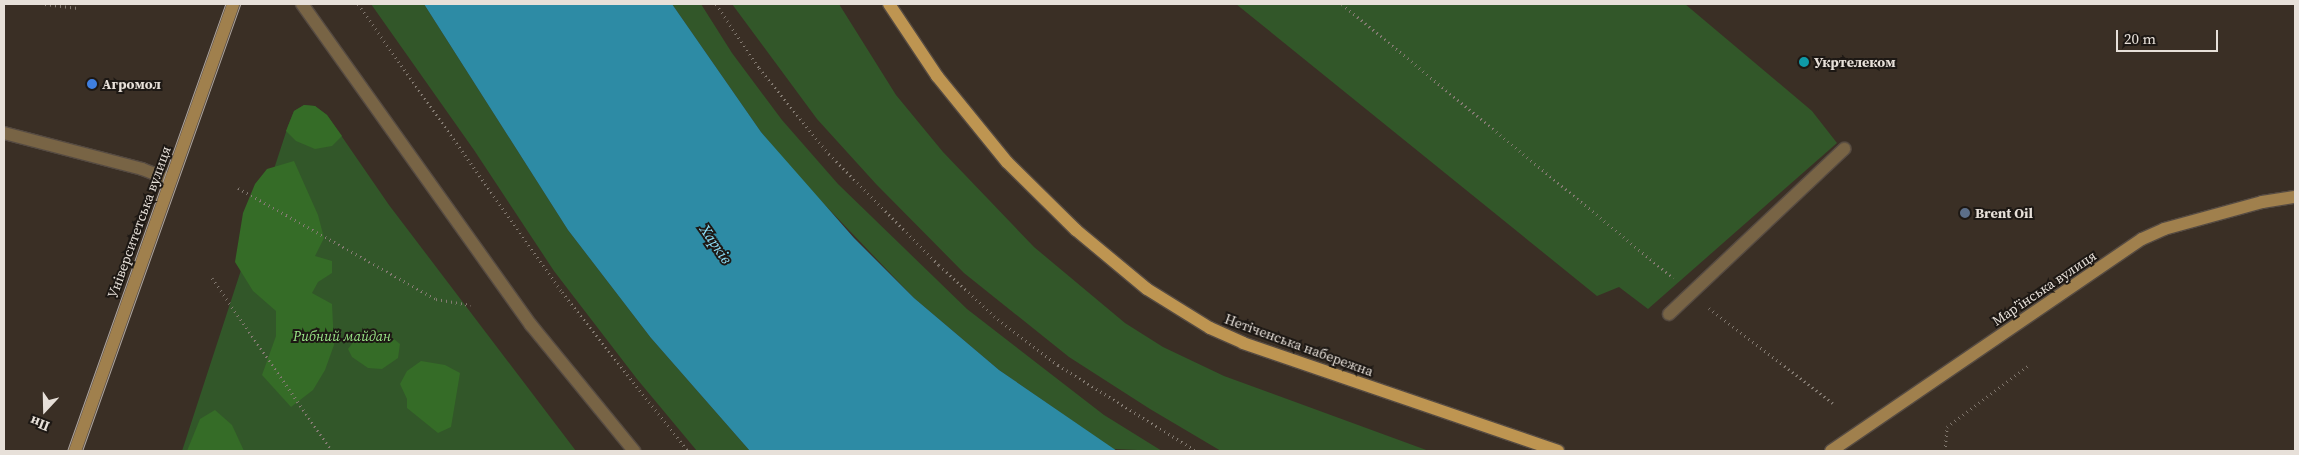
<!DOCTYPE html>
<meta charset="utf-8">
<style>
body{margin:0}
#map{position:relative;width:2299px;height:455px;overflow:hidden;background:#3a2f25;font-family:"Source Serif 4",serif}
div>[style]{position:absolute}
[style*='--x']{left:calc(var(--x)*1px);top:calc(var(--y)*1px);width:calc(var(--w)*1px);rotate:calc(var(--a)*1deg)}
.green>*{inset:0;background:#325729}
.forest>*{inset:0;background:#356c27}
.water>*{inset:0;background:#2d8ba5}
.path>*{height:3px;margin-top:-1.5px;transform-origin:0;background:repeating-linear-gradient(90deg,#847b72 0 1px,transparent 0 5px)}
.roads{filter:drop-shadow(1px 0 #564b42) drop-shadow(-1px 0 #564b42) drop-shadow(0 1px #564b42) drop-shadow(0 -1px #564b42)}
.service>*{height:12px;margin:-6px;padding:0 6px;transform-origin:6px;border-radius:6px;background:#786445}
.tertiary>*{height:12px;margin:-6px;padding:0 6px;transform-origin:6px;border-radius:6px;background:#786445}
.secondary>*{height:12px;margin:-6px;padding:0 6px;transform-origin:6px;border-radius:6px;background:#a0804d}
.primary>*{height:12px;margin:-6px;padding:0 6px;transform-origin:6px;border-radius:6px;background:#be9551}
.tram>*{height:1px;margin:-0.5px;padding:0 0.5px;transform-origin:0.5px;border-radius:0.5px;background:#aba29a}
.dots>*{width:14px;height:14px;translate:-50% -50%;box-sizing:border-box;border:2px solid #1d1814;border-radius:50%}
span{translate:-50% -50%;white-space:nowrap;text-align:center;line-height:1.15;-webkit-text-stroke:4px #1d1814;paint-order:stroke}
.poi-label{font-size:14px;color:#e7e0d9;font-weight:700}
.left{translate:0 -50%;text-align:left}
.street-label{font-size:14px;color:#e7e0d9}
.park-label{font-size:14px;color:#9ae688;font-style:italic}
.water-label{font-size:15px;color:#8ee1fb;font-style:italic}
.frame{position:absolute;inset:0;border:5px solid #e7e0d9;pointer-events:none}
.north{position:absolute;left:20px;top:385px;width:50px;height:50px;-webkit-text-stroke:4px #1d1814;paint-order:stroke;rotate:201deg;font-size:14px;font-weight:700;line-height:20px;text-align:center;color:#e7e0d9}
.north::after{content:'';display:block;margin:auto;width:18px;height:22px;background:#e7e0d9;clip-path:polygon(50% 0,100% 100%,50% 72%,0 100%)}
.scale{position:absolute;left:2116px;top:30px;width:102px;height:22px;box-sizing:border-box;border:2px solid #e7e0d9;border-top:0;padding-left:6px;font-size:15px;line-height:18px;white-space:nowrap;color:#e7e0d9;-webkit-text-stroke:4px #1d1814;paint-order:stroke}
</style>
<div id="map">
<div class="green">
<div style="clip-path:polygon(371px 4px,424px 4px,568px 230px,651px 338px,750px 451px,697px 451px,637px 379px,554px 271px,474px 150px)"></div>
<div style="clip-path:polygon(672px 4px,701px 4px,732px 53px,782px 120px,838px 184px,967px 309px,1104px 415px,1162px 451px,1113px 449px,999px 370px,914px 298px,801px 180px,761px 132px)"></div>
<div style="clip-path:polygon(732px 4px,839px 4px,896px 95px,943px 152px,1034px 247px,1125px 323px,1163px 347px,1224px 376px,1429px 451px,1221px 451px,1150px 409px,1069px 357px,964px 273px,876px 184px,817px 119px)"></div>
<div style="clip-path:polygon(1236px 4px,1685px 4px,1812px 111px,1837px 143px,1648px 309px,1619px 287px,1597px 296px)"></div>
<div style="clip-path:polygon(304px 105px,315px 106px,327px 115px,389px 205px,576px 451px,182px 451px,288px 126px,294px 111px)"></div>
</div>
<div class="forest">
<div style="clip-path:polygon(304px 105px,315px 106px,327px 115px,342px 136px,332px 146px,315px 149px,296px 141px,286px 131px,294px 111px)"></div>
<div style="clip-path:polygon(294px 161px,318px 215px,324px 238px,315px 256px,332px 261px,332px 273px,318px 282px,312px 293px,332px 304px,334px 345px,325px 370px,313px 390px,291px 407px,262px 375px,276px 336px,276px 311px,253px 291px,235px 262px,243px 213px,255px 184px,267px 169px)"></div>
<div style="clip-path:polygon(364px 328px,387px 333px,400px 344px,398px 358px,382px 369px,368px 368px,352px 357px,348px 349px)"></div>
<div style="clip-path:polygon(421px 361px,445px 365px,460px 373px,451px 427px,438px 433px,407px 408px,407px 399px,400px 384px,407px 371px)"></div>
<div style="clip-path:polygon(215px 410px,232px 425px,244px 451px,187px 451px,200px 419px)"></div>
</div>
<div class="water">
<div style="clip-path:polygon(424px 4px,672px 4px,761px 132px,854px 238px,914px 298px,999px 370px,1117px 451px,750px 451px,651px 338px,568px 230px)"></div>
</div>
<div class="path">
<div style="--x:45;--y:4;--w:33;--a:7"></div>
<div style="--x:358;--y:4;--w:353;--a:54.7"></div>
<div style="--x:562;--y:292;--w:203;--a:51.6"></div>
<div style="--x:716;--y:4;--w:77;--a:56.1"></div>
<div style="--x:759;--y:68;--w:111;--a:50.9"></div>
<div style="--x:829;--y:154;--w:156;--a:45.3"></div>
<div style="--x:939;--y:265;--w:75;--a:42.8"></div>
<div style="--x:994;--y:316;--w:81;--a:37.4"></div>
<div style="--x:1058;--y:365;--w:163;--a:31.9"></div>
<div style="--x:1342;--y:4;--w:430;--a:39.6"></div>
<div style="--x:238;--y:188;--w:227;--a:29.3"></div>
<div style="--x:436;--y:299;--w:35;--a:10"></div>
<div style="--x:212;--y:278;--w:211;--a:55.3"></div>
<div style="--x:1709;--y:308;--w:156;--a:37.5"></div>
<div style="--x:1945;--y:451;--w:24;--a:-85"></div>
<div style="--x:1947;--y:427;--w:101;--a:-37"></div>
</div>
<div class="roads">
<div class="service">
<div style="--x:4;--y:133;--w:143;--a:14.6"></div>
<div style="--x:142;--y:169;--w:30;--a:21"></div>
<div style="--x:1669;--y:314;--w:241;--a:-43.3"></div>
</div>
<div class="tertiary">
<div style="--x:302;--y:4;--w:394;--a:54.5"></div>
<div style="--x:531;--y:325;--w:163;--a:50.7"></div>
</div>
<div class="secondary">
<div style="--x:75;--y:451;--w:474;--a:-70.5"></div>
<div style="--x:1831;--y:451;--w:376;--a:-34.3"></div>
<div style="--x:2142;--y:239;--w:24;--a:-24"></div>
<div style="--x:2164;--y:229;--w:102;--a:-15.4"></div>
<div style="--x:2262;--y:202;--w:33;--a:-9"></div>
</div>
<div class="primary">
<div style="--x:889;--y:4;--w:87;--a:56.3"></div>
<div style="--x:937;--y:76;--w:111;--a:50.9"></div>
<div style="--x:1007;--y:162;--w:97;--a:44.6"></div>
<div style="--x:1076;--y:230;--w:92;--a:39.7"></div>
<div style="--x:1147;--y:289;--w:74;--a:31.8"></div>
<div style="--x:1210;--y:328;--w:36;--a:24"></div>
<div style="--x:1243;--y:343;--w:333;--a:18.9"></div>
</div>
</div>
<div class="tram">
<div style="--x:67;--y:451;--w:474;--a:-70.5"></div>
<div style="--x:82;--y:451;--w:474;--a:-70.5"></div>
</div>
<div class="dots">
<div style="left:1804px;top:62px;background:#0f9aa8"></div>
<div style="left:92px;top:84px;background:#3f7fe0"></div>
<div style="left:1965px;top:213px;background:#5c6f8a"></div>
</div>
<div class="poi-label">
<span class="left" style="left:1814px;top:62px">Укртелеком</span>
<span class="left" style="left:102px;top:84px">Агромол</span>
<span class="left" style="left:1975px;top:213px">Brent Oil</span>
</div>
<div class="street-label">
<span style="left:139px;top:222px;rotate:-70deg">Університетська вулиця</span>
<span style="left:2044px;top:288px;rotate:-34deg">Мар’їнська вулиця</span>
<span style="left:1299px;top:345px;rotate:20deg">Нетіченська набережна</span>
</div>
<div class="park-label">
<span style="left:342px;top:336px">Рибний майдан</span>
</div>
<div class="water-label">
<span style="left:716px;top:244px;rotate:55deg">Харків</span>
</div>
<div class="frame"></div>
<div class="north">Пн</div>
<div class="scale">20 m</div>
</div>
